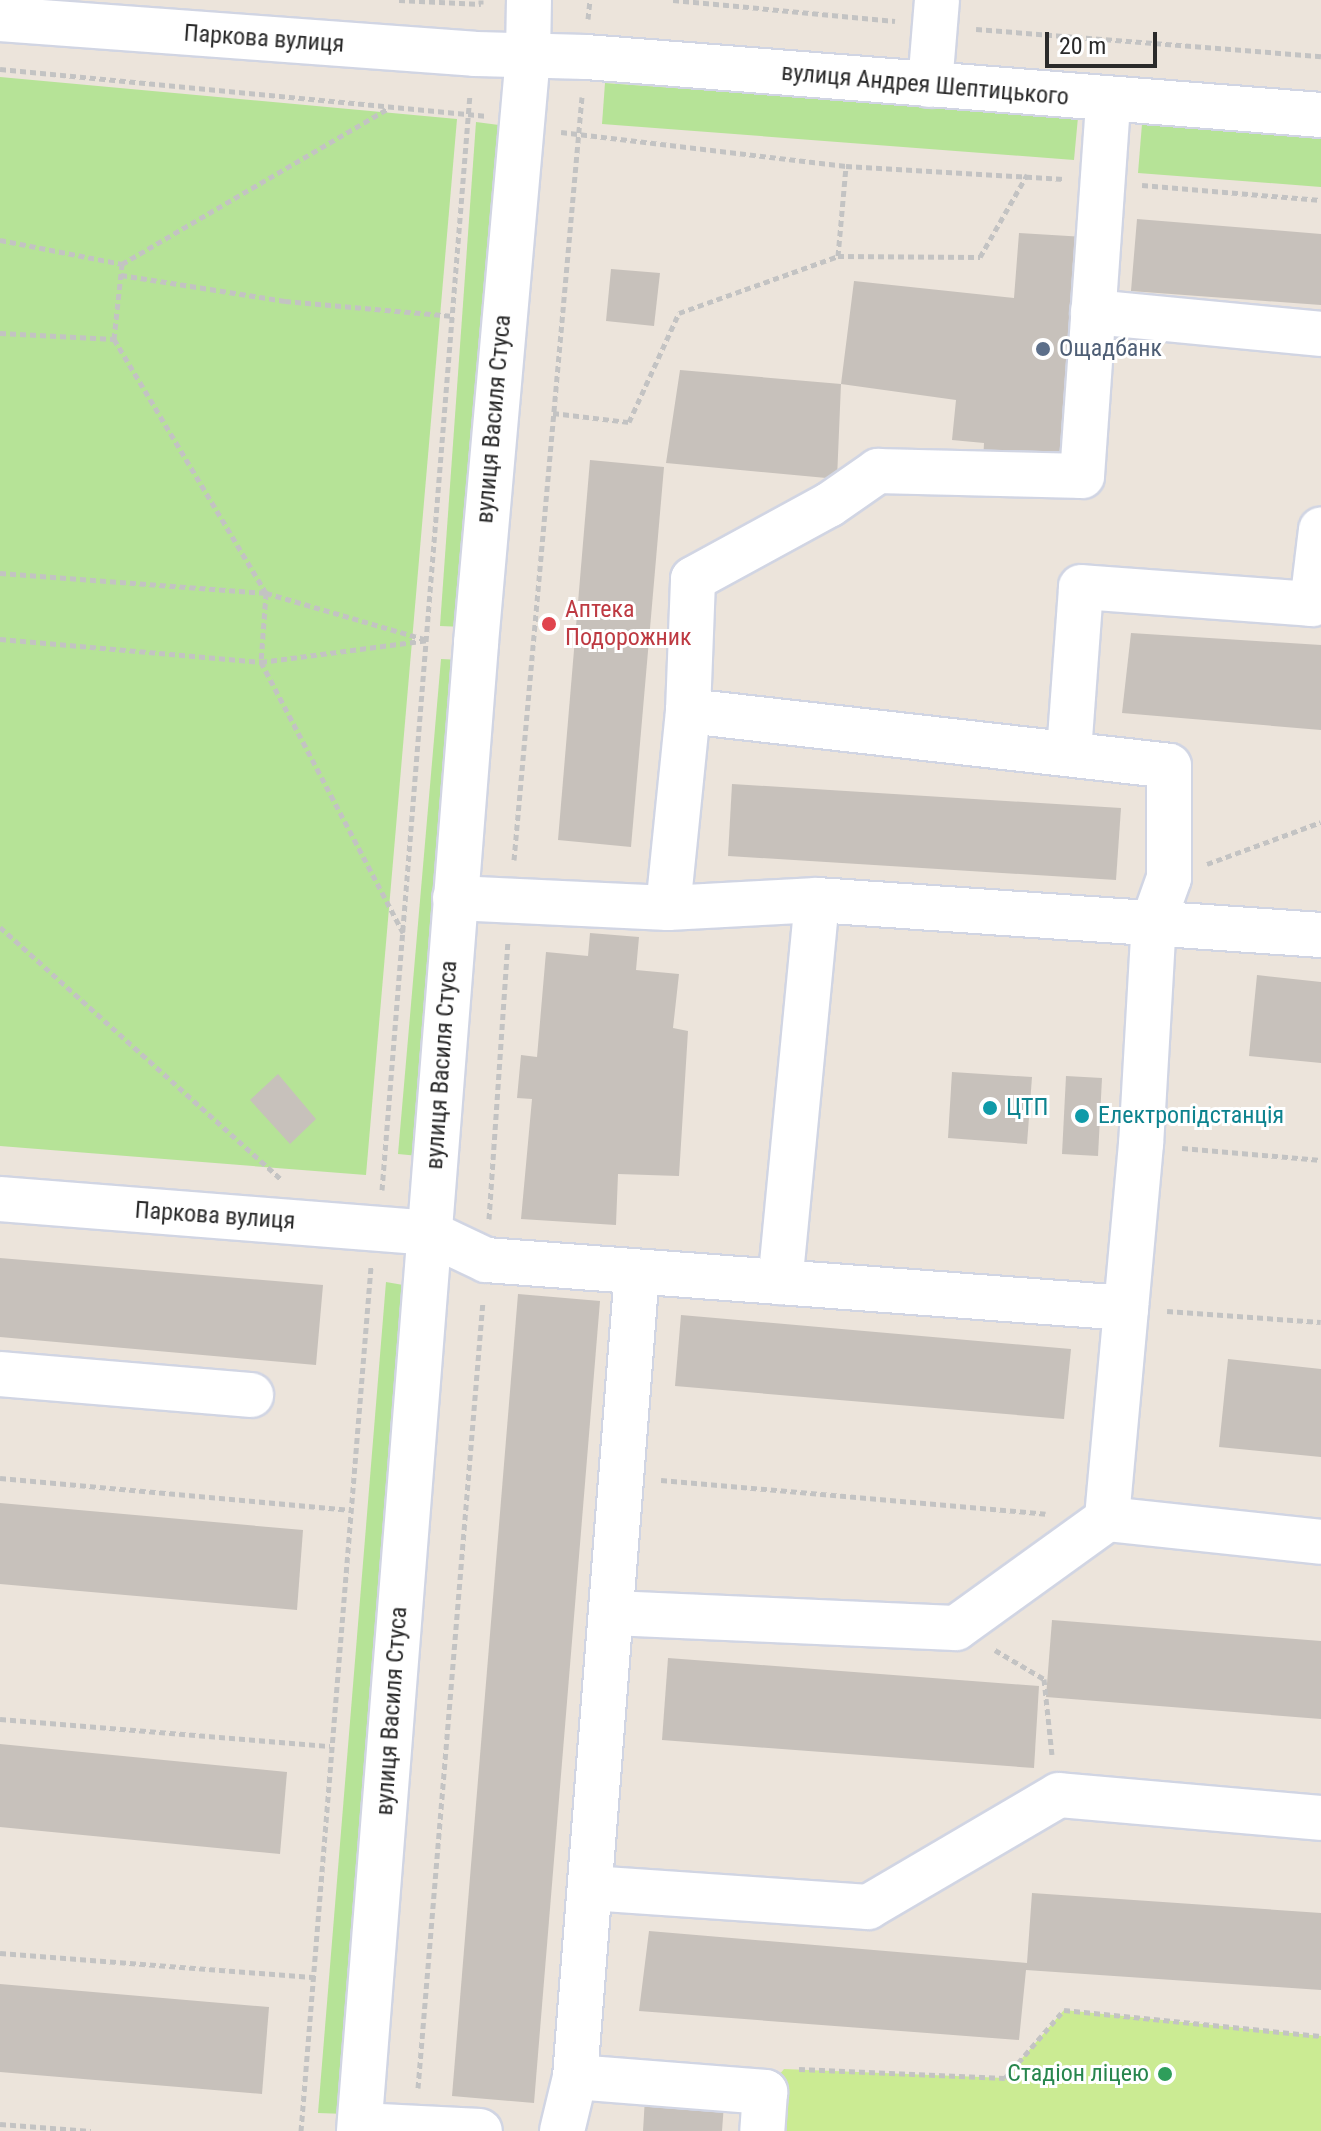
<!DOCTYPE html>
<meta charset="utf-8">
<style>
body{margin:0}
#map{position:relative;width:1321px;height:2131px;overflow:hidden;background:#ece4db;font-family:"Roboto Condensed",sans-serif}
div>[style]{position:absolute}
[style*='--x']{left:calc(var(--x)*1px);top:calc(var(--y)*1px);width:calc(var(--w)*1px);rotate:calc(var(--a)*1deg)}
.green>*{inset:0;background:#b6e397}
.pitch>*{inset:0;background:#cbeb93}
.building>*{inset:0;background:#c7c1bb}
.path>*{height:5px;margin-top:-2.5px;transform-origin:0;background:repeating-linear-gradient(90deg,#c3c3c3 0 6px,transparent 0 10px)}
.roads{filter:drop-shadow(2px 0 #d1d5e3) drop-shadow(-2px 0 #d1d5e3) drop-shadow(0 2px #d1d5e3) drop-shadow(0 -2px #d1d5e3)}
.minor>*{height:44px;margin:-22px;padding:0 22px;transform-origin:22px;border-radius:22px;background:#fff}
.dots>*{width:22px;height:22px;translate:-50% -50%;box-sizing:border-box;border:4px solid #fff;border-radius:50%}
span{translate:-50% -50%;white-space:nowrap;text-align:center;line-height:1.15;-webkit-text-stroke:6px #fff;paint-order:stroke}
.street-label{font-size:24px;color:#2a2a2a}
.service-label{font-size:24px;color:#4e5e75}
.left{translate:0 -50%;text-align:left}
.health-label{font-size:24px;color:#be3a42}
.culture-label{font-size:24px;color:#0d838f}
.leisure-label{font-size:24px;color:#27864d}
.right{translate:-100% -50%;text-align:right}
.scale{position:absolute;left:1045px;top:32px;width:112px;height:36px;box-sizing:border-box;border:4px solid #2a2a2a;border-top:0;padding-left:10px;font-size:24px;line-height:28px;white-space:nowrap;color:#2a2a2a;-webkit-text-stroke:6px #fff;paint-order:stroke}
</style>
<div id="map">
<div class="green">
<div style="clip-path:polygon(0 77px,457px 119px,366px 1175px,0 1146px)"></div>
<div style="clip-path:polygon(605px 83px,1078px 117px,1074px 160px,602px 124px)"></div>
<div style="clip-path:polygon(476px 122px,499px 125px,464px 627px,440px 626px)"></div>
<div style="clip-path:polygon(1142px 124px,1321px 139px,1321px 187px,1138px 173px)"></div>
<div style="clip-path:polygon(441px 659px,461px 660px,419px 1156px,398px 1154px)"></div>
<div style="clip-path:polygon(386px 1282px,409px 1286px,346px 2114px,318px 2113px)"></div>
</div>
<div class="pitch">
<div style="clip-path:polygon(1064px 2010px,1321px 2036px,1321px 2131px,764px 2131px,765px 2092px,784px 2069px,1005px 2078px)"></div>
</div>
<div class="building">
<div style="clip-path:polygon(1137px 219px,1321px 234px,1321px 305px,1131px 291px)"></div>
<div style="clip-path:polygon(1019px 233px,1085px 237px,1069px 468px,983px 463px,984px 443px,952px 440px,956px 400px,841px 384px,837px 479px,666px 463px,680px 370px,841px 384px,854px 281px,1014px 298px)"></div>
<div style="clip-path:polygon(611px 269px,660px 273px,654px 326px,606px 321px)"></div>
<div style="clip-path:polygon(590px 460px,664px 467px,631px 847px,558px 840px)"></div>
<div style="clip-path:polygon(1131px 633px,1321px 645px,1321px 730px,1122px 713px)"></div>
<div style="clip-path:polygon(732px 784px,1121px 808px,1116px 880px,728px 856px)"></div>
<div style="clip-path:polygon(590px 933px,639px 937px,636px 970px,679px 974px,673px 1028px,688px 1031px,679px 1176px,618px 1174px,616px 1225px,521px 1219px,532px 1099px,517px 1098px,521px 1055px,537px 1057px,546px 952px,588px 956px)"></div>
<div style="clip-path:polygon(1257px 975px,1321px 982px,1321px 1063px,1249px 1056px)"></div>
<div style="clip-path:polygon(952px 1072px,1032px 1077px,1027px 1144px,948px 1138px)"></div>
<div style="clip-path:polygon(278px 1074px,316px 1119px,290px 1144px,250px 1100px)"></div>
<div style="clip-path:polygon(1066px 1076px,1102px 1078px,1098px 1156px,1062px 1154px)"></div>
<div style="clip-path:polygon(0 1258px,323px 1285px,316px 1365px,0 1337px)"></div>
<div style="clip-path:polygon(518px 1294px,600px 1301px,534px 2103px,452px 2096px)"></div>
<div style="clip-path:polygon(681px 1315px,1071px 1349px,1064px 1419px,675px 1386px)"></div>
<div style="clip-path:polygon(1228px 1359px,1321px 1369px,1321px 1457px,1219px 1447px)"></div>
<div style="clip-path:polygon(0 1503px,303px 1530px,297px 1610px,0 1584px)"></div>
<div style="clip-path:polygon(1052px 1620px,1321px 1641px,1321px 1719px,1046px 1697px)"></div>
<div style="clip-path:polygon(668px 1658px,1039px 1686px,1034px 1768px,662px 1740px)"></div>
<div style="clip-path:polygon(0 1744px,287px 1772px,280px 1854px,0 1827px)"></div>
<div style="clip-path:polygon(1032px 1893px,1321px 1913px,1321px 1990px,1026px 1970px,1019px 2040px,639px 2011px,649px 1931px,1027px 1963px)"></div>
<div style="clip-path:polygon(0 1984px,269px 2007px,262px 2094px,0 2072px)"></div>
<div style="clip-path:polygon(645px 2098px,724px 2104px,722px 2131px,643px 2131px)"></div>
</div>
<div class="path">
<div style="--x:399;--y:0;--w:82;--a:2.8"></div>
<div style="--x:481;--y:4;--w:4;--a:-90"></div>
<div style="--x:673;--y:0;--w:223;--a:5.4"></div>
<div style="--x:588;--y:19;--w:19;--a:-84"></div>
<div style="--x:976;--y:29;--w:346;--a:4.5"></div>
<div style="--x:0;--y:69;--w:487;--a:5.5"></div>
<div style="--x:561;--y:132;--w:287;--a:6.8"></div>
<div style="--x:846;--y:166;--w:218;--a:3.4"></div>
<div style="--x:1142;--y:185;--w:180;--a:4.8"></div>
<div style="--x:0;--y:240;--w:124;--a:11.1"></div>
<div style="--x:838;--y:256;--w:90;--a:-84.9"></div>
<div style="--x:121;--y:275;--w:166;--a:9"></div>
<div style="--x:285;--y:301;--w:169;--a:5.1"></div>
<div style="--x:0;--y:333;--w:114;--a:3"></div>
<div style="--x:114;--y:339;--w:75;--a:-83.9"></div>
<div style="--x:122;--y:264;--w:309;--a:-30.3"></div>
<div style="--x:114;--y:339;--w:296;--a:59.1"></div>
<div style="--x:266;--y:593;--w:69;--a:94.1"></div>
<div style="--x:261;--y:662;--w:306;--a:62.3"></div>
<div style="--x:553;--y:413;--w:77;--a:6.8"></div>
<div style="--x:629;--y:422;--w:120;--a:-65.4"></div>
<div style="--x:679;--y:313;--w:169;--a:-19.7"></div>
<div style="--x:838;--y:256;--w:142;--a:0.4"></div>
<div style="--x:980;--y:257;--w:95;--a:-60.2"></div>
<div style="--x:0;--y:573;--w:267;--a:4.3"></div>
<div style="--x:266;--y:593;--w:165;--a:16.2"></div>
<div style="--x:0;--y:639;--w:262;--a:5"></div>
<div style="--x:261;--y:662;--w:169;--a:-7.5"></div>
<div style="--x:514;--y:860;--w:766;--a:-84.91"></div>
<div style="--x:1207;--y:864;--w:121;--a:-20.2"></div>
<div style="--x:0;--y:927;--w:379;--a:41.9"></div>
<div style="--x:1182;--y:1148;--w:140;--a:4.9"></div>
<div style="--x:382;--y:1190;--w:1099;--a:-85.41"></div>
<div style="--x:489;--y:1219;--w:279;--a:-86.1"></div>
<div style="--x:1167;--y:1311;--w:154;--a:4.1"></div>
<div style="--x:0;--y:1478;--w:350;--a:5.2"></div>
<div style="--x:661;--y:1480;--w:386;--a:5"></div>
<div style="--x:995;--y:1650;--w:57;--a:30.6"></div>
<div style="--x:1044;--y:1679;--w:76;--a:84"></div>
<div style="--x:0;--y:1719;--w:331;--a:4.7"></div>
<div style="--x:0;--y:1953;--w:316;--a:4.4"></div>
<div style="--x:799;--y:2069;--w:206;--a:2.5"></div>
<div style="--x:1005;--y:2078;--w:90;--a:-49.1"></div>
<div style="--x:1064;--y:2010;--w:258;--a:5.8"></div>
<div style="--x:418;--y:2088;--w:790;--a:-85.28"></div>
<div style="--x:0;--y:2124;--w:91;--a:4.4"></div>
<div style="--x:301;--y:2131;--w:867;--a:-85.37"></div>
</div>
<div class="roads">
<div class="minor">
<div style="--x:0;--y:19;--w:475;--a:4.2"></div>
<div style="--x:474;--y:54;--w:112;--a:1.5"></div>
<div style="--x:586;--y:57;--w:737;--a:4.51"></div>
<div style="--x:930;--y:85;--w:85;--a:-85.3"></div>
<div style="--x:1093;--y:312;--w:229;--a:5.5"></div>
<div style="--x:688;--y:711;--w:484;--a:6.5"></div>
<div style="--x:1169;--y:766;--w:112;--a:90"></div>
<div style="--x:1169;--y:878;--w:45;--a:109.7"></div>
<div style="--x:1154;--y:920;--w:224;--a:93.3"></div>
<div style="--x:1141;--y:1144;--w:377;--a:95.2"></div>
<div style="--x:1069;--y:752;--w:165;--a:-85.8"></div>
<div style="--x:1081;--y:587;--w:232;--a:4.2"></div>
<div style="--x:1312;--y:604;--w:75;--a:-83.1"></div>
<div style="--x:455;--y:898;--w:213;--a:2.7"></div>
<div style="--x:668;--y:908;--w:149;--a:-3.1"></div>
<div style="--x:817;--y:900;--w:384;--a:95.5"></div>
<div style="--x:817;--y:900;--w:505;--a:3.97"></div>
<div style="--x:668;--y:908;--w:198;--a:-84.2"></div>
<div style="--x:688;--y:711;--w:132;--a:-87.8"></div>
<div style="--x:693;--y:579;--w:155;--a:-28.6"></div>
<div style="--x:829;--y:505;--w:60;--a:-34.8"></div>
<div style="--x:878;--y:471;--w:204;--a:1.4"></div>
<div style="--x:1082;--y:476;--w:376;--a:-86"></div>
<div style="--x:0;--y:1199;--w:430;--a:4.5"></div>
<div style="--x:429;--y:1233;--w:63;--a:25.3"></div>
<div style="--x:486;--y:1260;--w:642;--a:4.29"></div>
<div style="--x:0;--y:1374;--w:252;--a:4.8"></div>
<div style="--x:611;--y:1613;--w:345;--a:2.5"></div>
<div style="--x:956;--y:1628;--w:186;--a:-35.8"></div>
<div style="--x:1107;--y:1519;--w:215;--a:6.1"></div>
<div style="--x:590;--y:1888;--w:279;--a:3.9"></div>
<div style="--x:868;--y:1907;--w:221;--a:-30.4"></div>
<div style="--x:1059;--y:1795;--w:263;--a:5"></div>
<div style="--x:575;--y:2077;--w:191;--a:4.5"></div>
<div style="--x:765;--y:2092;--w:39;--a:94"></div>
<div style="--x:360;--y:2125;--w:120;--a:2.9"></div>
<div style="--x:359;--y:2131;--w:1493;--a:-85.5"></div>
<div style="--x:476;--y:643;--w:589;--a:-84.94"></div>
<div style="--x:528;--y:56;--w:56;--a:-89"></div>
<div style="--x:562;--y:2131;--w:56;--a:-76.5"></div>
<div style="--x:575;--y:2077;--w:808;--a:-85.6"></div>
</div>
</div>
<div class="dots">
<div style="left:1043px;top:349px;background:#5c6f8a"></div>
<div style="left:549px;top:624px;background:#e0444e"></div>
<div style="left:990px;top:1108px;background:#0f9aa8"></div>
<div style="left:1082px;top:1116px;background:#0f9aa8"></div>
<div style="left:1165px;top:2074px;background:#2e9e5b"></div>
</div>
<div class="street-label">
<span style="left:264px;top:39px;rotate:4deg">Паркова вулиця</span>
<span style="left:925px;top:85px;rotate:5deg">вулиця Андрея Шептицького</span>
<span style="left:494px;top:419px;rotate:-85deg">вулиця Василя Стуса</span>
<span style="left:442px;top:1065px;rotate:-86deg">вулиця Василя Стуса</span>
<span style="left:215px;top:1216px;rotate:4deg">Паркова вулиця</span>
<span style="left:392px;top:1711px;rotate:-86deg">вулиця Василя Стуса</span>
</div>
<div class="service-label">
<span class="left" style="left:1059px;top:349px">Ощадбанк</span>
</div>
<div class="health-label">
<span class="left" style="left:565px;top:624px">Аптека<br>Подорожник</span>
</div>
<div class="culture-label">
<span class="left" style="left:1006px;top:1108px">ЦТП</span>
<span class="left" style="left:1098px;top:1116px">Електропідстанція</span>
</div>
<div class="leisure-label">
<span class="right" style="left:1149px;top:2074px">Стадіон ліцею</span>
</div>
<div class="scale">20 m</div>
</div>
